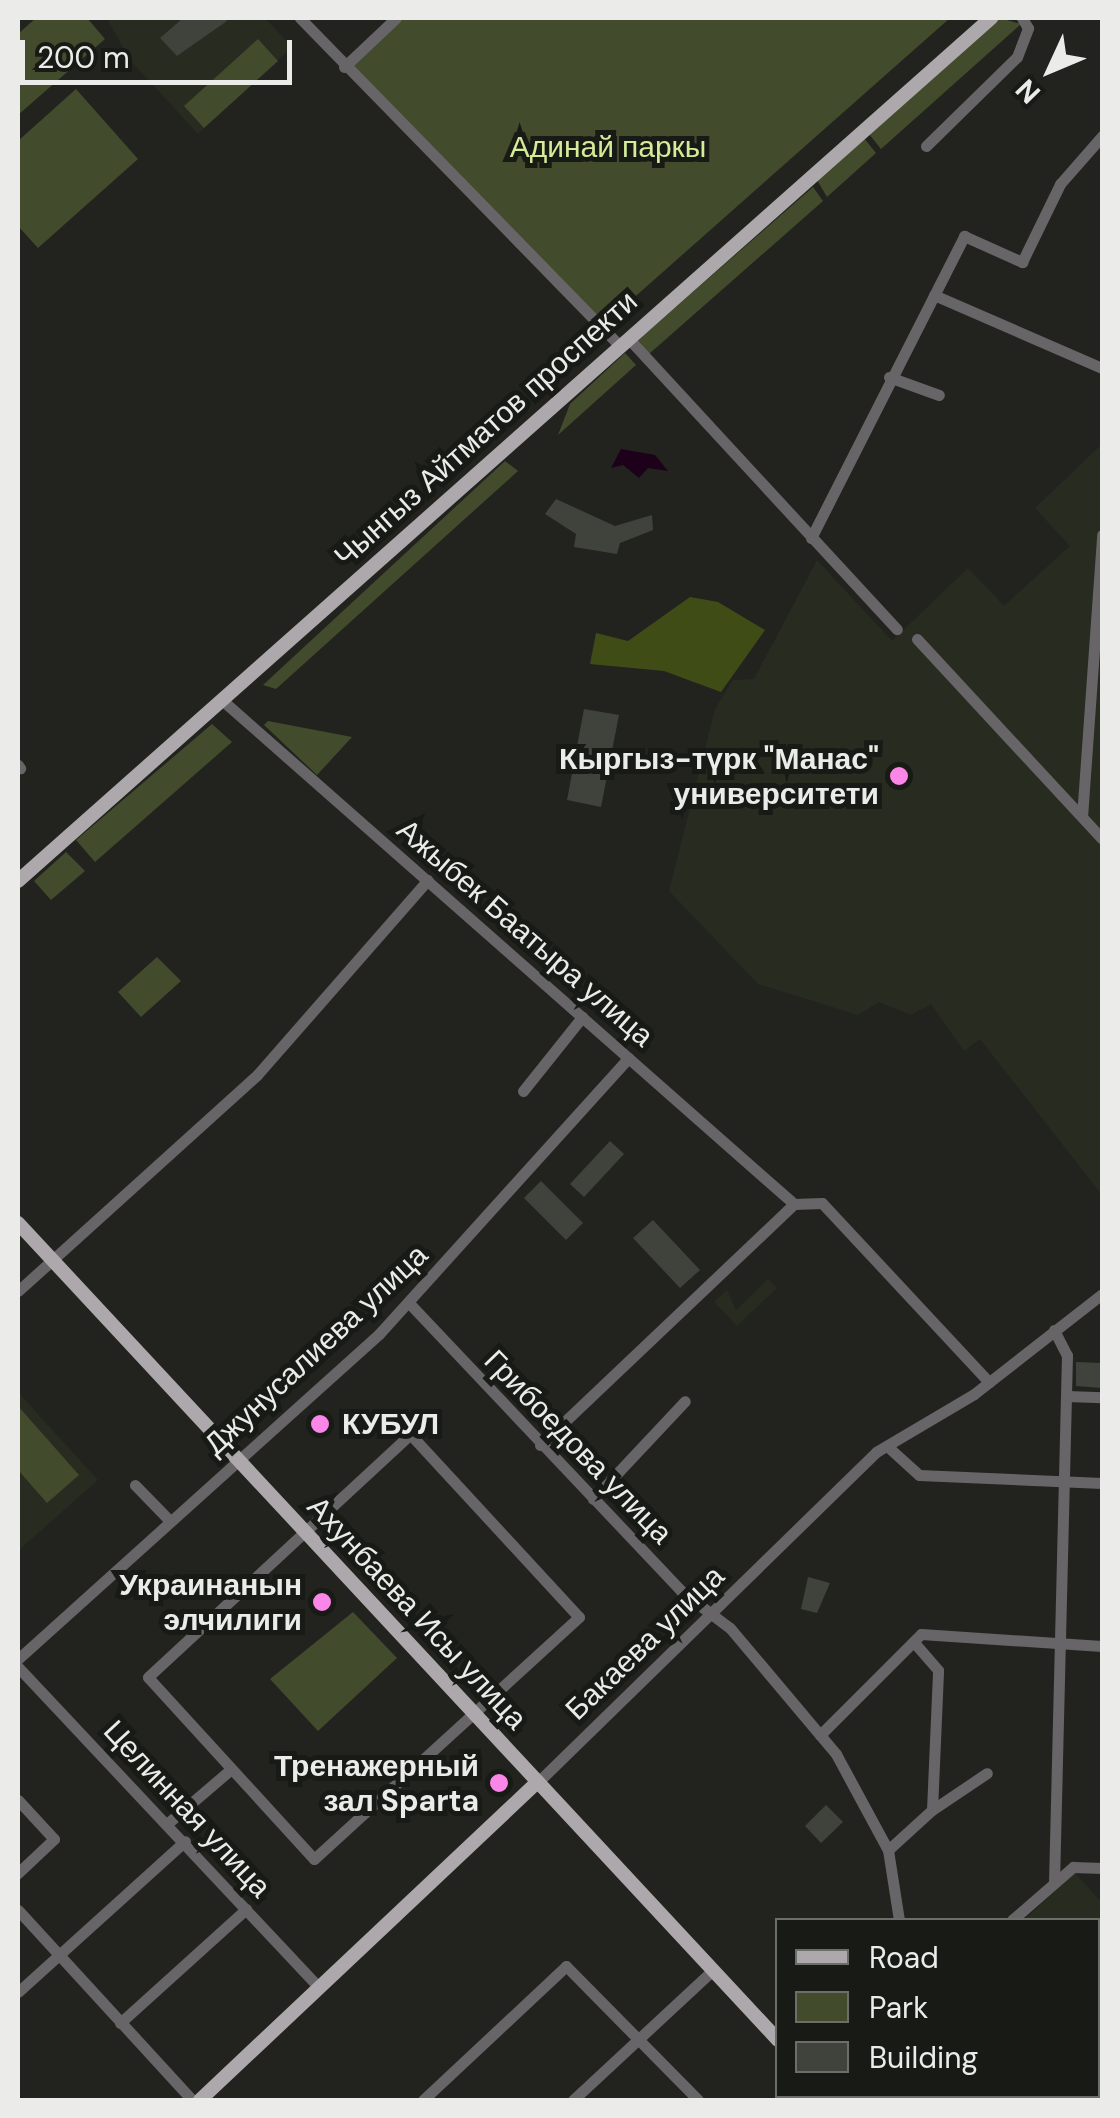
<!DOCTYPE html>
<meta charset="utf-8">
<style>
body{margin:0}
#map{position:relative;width:1120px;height:2118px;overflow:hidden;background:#22231e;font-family:"DM Sans",sans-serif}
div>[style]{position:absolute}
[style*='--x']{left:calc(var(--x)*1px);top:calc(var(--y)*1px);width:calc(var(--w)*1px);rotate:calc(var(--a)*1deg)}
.built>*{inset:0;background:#272b20}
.green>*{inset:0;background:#434b2d}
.forest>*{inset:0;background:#404c16}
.water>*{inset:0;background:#1d0019}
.building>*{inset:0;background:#40423c}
.minor>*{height:11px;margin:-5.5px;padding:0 5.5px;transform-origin:5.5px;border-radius:5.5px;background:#676567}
.major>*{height:14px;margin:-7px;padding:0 7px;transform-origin:7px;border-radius:7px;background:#ada8ac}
.dots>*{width:28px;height:28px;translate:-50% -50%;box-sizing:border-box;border:5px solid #181a15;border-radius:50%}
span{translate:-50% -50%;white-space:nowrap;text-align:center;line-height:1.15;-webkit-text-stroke:10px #181a15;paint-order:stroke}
.park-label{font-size:30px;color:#d4eb98}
.street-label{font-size:30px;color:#ebece9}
.poi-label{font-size:30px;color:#ebece9;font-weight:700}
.right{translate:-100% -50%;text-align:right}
.left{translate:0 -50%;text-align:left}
.frame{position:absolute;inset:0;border:20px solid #ebece9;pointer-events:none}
.legend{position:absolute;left:775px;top:1918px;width:325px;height:180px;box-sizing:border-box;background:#181a15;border:2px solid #6c6e6a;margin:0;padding:12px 18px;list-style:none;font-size:30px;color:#ebece9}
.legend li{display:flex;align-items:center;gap:20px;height:50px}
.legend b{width:50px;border:2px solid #6c6e6a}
.north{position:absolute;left:1000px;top:20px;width:100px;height:100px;-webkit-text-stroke:8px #181a15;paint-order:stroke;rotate:226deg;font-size:28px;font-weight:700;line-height:40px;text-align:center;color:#ebece9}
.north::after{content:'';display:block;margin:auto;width:35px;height:45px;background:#ebece9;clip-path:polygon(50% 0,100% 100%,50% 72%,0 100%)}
.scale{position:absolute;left:20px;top:40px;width:272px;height:45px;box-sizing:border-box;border:5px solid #ebece9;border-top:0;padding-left:12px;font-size:30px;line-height:35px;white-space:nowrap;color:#ebece9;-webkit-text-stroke:8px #181a15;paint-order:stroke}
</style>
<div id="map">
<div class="built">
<div style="clip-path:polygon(107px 18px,265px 18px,292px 47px,198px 134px,129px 59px)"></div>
<div style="clip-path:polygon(1102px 444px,1102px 1195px,980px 1039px,964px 1051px,931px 1004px,911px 1015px,879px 1002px,858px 1015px,758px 984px,669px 891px,715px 709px,733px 680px,754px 679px,817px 560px,892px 641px,968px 568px,1004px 606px,1070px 546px,1035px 508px)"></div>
<div style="clip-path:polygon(768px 1279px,777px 1288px,737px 1326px,714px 1302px,727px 1290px,736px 1310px)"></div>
<div style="clip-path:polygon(18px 1392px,98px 1480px,18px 1551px)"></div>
<div style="clip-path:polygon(1075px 1873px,1102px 1903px,1102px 2100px,947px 2100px,1098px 2096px,1098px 1920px,1024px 1920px)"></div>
</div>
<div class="green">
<div style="clip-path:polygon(36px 18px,87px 18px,105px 39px,18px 115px,18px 34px)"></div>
<div style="clip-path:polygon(401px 18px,950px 18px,603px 325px,351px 64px)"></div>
<div style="clip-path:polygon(1000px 18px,1021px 24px,881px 149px,869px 134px)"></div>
<div style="clip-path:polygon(258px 39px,278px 61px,204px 128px,184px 106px)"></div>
<div style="clip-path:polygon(76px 89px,138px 159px,38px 248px,18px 226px,18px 141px)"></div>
<div style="clip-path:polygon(864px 138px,876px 153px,827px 197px,817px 180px)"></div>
<div style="clip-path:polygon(813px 187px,823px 201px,649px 354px,637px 341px)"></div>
<div style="clip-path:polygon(625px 353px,636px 365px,558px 435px,570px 404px)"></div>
<div style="clip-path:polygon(505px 461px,518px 471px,276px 689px,263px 685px)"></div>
<div style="clip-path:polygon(268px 721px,352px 737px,317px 775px,264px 725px)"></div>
<div style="clip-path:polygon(212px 724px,232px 742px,95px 862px,76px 840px)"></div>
<div style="clip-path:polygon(66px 852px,85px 871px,51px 900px,34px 881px)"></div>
<div style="clip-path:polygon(157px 957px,181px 981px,141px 1017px,118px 992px)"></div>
<div style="clip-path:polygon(18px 1406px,79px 1475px,47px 1503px,18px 1470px)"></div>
<div style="clip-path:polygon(353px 1612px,397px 1658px,318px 1731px,270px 1679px)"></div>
</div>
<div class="forest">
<div style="clip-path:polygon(690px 597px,718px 602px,765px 630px,721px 692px,664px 671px,590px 664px,596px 633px,628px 641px)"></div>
</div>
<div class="water">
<div style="clip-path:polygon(621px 449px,655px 455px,668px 471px,648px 468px,639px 478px,623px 465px,611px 468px)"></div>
</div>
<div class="building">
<div style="clip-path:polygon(183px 18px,223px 18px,227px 21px,177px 56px,160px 38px)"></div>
<div style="clip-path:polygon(556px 499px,615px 526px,652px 515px,653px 530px,620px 543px,617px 554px,574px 547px,576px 534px,545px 514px)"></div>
<div style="clip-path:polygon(584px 709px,619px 715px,601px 807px,567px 800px)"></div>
<div style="clip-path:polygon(610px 1141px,624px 1154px,584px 1197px,570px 1184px)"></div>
<div style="clip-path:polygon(541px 1181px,583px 1223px,566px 1240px,524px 1198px)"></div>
<div style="clip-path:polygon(653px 1220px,700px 1270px,680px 1288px,633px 1238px)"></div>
<div style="clip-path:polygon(1076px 1362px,1102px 1363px,1102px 1388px,1076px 1386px)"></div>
<div style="clip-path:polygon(808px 1577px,830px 1583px,817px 1613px,801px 1609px)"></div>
<div style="clip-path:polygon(826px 1805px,843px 1822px,821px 1843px,805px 1826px)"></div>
</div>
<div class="minor">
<div style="--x:300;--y:18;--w:458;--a:45.7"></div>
<div style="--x:344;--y:67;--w:71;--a:-43.3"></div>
<div style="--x:926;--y:146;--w:127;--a:-44.4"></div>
<div style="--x:1017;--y:57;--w:31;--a:-69"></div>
<div style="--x:1028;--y:28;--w:12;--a:-121"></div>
<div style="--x:934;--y:295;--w:183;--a:23.5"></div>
<div style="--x:629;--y:339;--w:395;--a:47.3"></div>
<div style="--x:889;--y:377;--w:53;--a:19.8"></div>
<div style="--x:811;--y:538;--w:339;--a:-63.1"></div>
<div style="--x:964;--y:236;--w:64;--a:24.1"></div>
<div style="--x:1022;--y:262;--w:87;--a:-64"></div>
<div style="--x:1060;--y:184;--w:64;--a:-48.8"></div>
<div style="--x:917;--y:639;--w:272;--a:47.2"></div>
<div style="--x:222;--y:700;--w:762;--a:41.38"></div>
<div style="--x:18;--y:765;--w:4;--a:56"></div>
<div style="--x:1082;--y:817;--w:283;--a:-85.9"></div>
<div style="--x:523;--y:1091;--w:95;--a:-51.4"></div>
<div style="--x:794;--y:1204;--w:28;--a:-2"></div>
<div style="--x:822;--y:1203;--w:245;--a:47"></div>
<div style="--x:18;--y:1291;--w:322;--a:-42.1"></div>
<div style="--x:257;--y:1075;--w:259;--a:-48.8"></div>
<div style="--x:409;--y:1303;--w:396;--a:46.6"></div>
<div style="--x:681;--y:1591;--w:61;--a:37.1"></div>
<div style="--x:730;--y:1628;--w:165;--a:49.9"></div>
<div style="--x:836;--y:1754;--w:109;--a:61.6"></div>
<div style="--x:888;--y:1850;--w:71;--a:81.1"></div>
<div style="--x:1054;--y:1330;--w:28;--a:63"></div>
<div style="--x:1067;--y:1355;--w:527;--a:91.41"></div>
<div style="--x:1067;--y:1396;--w:35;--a:2"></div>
<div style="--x:410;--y:1434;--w:249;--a:47.3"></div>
<div style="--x:579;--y:1617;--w:359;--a:137.6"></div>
<div style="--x:314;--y:1859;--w:246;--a:-132.4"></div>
<div style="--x:148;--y:1677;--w:357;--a:-42.8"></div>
<div style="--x:540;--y:1445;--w:350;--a:-43.5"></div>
<div style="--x:887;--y:1446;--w:43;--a:42.2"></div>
<div style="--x:919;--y:1475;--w:183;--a:2.5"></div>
<div style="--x:135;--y:1485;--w:49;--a:45.8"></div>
<div style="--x:593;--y:1499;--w:134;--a:-46.8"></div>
<div style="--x:18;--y:1659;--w:486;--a:-42"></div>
<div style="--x:379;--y:1334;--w:372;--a:-47.9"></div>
<div style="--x:18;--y:1667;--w:439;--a:46.8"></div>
<div style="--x:820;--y:1735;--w:143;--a:-45"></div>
<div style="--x:921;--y:1634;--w:181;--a:3.8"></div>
<div style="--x:538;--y:1782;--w:472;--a:-44.3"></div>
<div style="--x:876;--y:1452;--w:114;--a:-30.6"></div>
<div style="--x:974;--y:1394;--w:162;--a:-38"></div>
<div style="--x:18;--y:1800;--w:53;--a:47.3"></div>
<div style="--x:54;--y:1839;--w:50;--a:136.6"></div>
<div style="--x:932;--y:1810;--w:66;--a:-33.9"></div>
<div style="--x:168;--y:1823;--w:82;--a:-40.5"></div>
<div style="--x:888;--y:1850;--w:59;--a:-42.3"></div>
<div style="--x:932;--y:1810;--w:140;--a:-87.5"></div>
<div style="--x:938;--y:1670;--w:33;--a:-131"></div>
<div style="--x:18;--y:1910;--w:258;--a:47.5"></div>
<div style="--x:1012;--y:1920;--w:81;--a:-41"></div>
<div style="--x:1073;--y:1867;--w:29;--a:2"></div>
<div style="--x:18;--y:1992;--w:225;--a:-42.1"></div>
<div style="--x:120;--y:2023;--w:170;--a:-42.1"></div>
<div style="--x:875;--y:2096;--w:6;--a:45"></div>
<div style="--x:423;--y:2100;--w:196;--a:-43.1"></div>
<div style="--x:566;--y:1966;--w:188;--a:45.4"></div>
<div style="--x:573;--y:2100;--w:191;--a:-42.9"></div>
<div style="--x:786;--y:2100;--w:6;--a:-39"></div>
<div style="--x:935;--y:2100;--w:6;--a:-39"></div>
</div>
<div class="major">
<div style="--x:18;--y:881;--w:1301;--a:-41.57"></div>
<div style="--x:18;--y:1223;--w:1116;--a:47.07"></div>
<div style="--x:828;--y:2096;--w:6;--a:39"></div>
<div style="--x:200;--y:2100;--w:464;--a:-43.3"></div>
</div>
<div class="dots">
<div style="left:899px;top:776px;background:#fa87e8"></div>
<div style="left:320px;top:1424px;background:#fa87e8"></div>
<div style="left:322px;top:1602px;background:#fa87e8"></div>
<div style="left:499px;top:1783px;background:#fa87e8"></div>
</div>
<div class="park-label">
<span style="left:608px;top:147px">Адинай паркы</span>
</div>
<div class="street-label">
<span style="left:486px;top:429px;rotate:-42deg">Чынгыз Айтматов проспекти</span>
<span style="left:525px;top:933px;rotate:41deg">Ажыбек Баатыра улица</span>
<span style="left:316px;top:1350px;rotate:-43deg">Джунусалиева улица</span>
<span style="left:578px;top:1447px;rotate:46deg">Грибоедова улица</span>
<span style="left:417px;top:1613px;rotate:47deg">Ахунбаева Исы улица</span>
<span style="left:645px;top:1643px;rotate:-44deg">Бакаева улица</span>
<span style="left:187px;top:1809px;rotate:47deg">Целинная улица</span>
</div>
<div class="poi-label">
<span class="right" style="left:879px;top:776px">Кыргыз-түрк "Манас"<br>университети</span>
<span class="left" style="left:342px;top:1424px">КУБУЛ</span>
<span class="right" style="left:302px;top:1602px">Украинанын<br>элчилиги</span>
<span class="right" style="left:479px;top:1783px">Тренажерный<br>зал Sparta</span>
</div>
<div class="frame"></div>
<ul class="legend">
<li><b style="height:12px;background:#ada8ac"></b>Road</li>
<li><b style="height:28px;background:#434b2d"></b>Park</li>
<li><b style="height:28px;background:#40423c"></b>Building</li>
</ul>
<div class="north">N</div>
<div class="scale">200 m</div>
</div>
